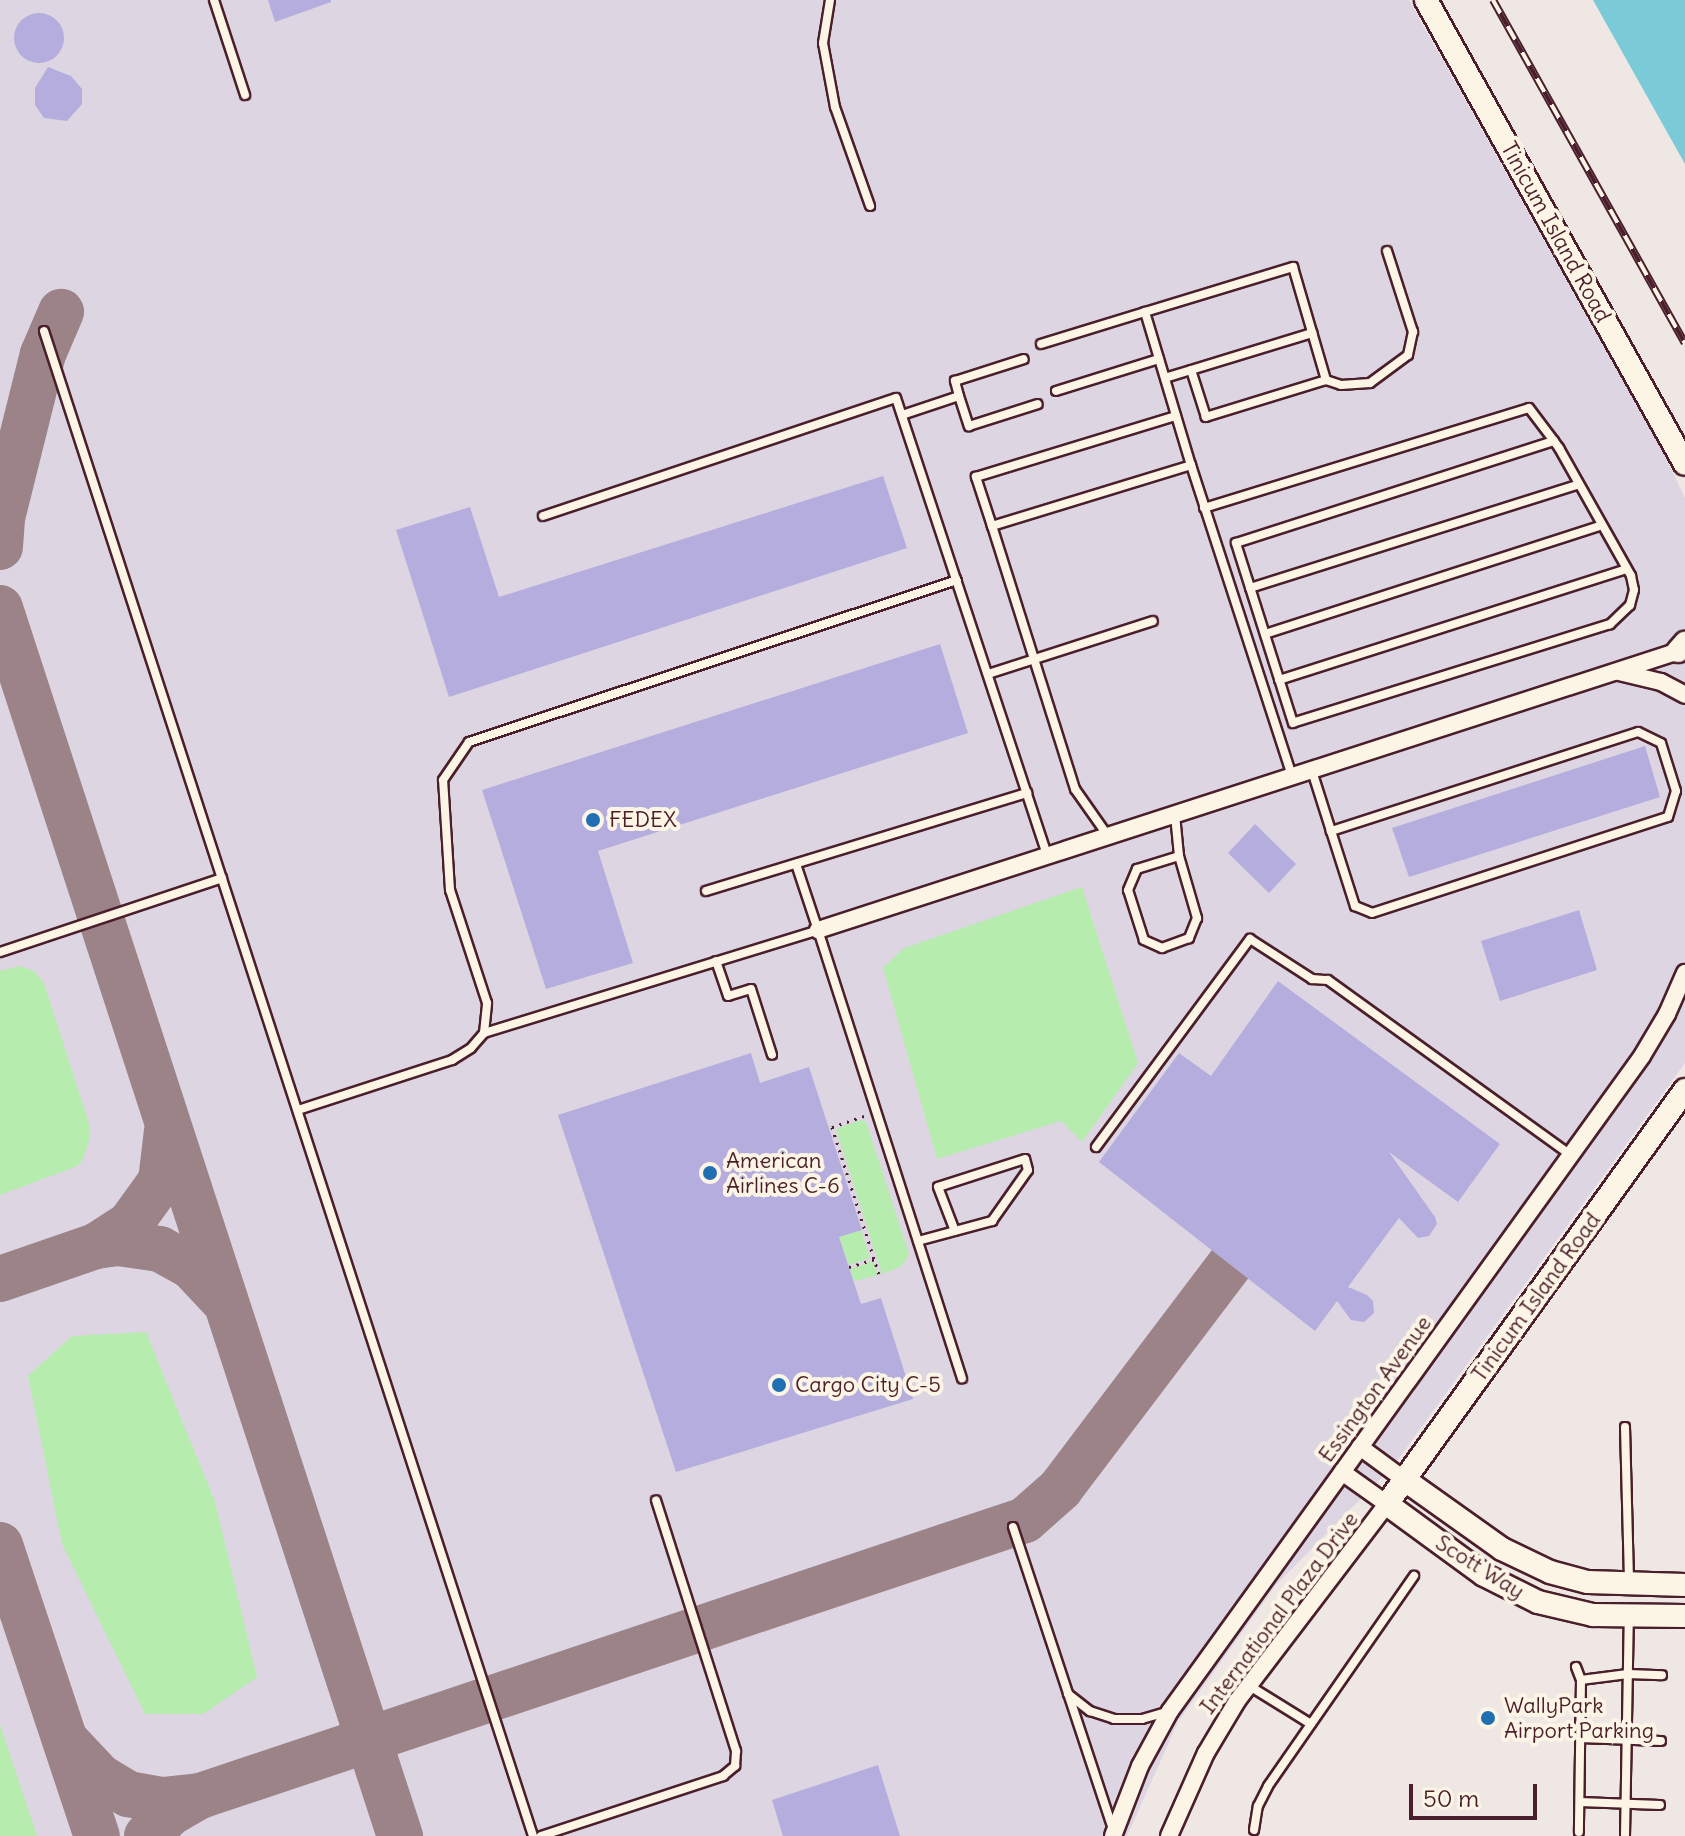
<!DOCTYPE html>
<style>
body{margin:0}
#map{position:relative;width:1685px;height:1836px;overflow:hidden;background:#eee7e4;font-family:Delius,sans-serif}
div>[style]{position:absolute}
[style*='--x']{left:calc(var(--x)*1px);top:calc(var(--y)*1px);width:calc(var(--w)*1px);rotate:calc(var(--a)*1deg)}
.built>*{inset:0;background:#ddd6e2}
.green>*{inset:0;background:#b6ecae}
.water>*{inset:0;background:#7bcad7}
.taxiway>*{height:46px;margin:-23px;padding:0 23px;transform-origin:23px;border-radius:23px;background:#9c8388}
.building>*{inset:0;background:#b5adde}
.round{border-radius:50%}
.path>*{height:3px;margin-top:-1.5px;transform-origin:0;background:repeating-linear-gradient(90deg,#4a1f2b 0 2px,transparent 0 8px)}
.roads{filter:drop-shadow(2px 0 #4a1f2b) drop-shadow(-2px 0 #4a1f2b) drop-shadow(0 2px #4a1f2b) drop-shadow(0 -2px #4a1f2b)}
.lane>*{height:8px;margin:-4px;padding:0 4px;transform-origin:4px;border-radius:4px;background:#fcf5e5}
.street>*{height:16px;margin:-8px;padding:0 8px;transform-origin:8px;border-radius:8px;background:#fcf5e5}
.secondary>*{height:22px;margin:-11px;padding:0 11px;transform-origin:11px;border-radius:11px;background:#fcf5e5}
.rail>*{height:8px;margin-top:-4px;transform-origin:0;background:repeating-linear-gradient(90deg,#fcf5e5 0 15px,#4a1f2b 0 30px);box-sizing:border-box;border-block:2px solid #4a1f2b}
.dots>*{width:22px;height:22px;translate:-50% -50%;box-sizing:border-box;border:4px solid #fcf5e5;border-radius:50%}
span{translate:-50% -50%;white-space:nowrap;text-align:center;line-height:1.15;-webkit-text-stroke:8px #fcf5e5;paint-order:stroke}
.street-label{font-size:22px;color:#4a1f2b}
.poi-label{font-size:22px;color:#4a1f2b}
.left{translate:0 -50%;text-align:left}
.scale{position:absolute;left:1409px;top:1784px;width:128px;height:36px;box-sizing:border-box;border:4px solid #4a1f2b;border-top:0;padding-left:10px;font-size:24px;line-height:28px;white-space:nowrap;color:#4a1f2b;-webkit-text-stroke:6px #fcf5e5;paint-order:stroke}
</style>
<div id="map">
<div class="built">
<div style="clip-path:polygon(0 0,1409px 0,1662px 450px,1685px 498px,1685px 1063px,1394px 1465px,1276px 1585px,1178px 1722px,1127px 1836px,0 1836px)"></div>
</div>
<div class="green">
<div style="clip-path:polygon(1082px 887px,1138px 1063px,1082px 1142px,1061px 1121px,937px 1159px,883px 968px,904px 948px)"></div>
<div style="clip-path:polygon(19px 966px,34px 971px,44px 983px,90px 1127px,90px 1138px,82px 1161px,75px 1167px,0 1195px,0 971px)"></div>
<div style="clip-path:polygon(861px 1120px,866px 1122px,909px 1254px,902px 1266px,882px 1274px,836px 1129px)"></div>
<div style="clip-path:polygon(861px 1230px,870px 1258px,849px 1265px,839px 1237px)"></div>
<div style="clip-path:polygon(873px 1261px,878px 1275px,854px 1281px,850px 1269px)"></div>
<div style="clip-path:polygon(146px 1332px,215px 1502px,257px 1677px,203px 1714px,145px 1714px,62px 1544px,28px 1376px,72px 1336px)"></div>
<div style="clip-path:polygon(0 1725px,37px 1836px,0 1836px)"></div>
</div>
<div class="water">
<div style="clip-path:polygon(1593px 0,1685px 0,1685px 164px)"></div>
</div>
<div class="taxiway">
<div style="--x:0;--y:547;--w:29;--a:-86"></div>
<div style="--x:2;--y:518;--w:169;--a:-76"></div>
<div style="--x:43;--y:354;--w:46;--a:-66.8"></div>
<div style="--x:0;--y:608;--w:1292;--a:71.96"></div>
<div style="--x:96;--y:1246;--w:22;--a:-8"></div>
<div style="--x:118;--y:1243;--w:42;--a:8.1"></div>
<div style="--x:160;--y:1249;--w:37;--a:29"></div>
<div style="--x:192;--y:1267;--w:45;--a:46.8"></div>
<div style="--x:0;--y:1279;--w:102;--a:-19"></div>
<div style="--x:96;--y:1246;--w:40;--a:-32.9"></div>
<div style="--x:130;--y:1224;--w:53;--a:-54.2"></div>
<div style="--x:161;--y:1181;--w:50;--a:-83.2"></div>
<div style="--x:0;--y:1545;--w:307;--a:71.6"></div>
<div style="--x:68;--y:1743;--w:47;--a:46.7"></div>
<div style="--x:100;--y:1777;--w:33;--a:31"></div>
<div style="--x:128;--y:1794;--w:35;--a:10"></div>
<div style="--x:162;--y:1800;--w:38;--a:-6"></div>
<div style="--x:147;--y:1836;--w:33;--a:-45"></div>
<div style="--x:170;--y:1813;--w:34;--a:-30"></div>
<div style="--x:200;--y:1796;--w:870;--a:-18.5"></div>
<div style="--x:1025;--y:1520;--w:47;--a:-41.5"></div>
<div style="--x:1060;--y:1489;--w:282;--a:-52.9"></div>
</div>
<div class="building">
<div style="clip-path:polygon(268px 0,331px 0,331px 2px,275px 22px)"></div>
<div class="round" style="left:14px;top:13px;width:50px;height:50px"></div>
<div style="clip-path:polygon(48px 67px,71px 76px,82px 89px,82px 104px,67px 121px,44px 118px,35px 105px,35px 88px)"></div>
<div style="clip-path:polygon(883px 476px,907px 548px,449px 697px,396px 530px,470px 507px,499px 597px)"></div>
<div style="clip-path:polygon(940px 644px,968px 733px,598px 851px,633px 963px,546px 989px,482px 790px)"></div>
<div style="clip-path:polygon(1645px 746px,1660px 797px,1409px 877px,1392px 828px)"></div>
<div style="clip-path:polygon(1255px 824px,1296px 864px,1269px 893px,1228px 853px)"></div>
<div style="clip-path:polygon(1579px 910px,1597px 970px,1500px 1001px,1481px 941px)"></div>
<div style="clip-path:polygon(1278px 981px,1500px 1144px,1458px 1202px,1389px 1152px,1435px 1217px,1437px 1224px,1429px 1236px,1418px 1238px,1399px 1218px,1348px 1287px,1367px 1295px,1373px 1301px,1374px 1313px,1364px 1322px,1351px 1320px,1337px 1301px,1315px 1331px,1099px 1162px,1179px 1053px,1211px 1076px)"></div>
<div style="clip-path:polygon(751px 1053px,760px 1083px,809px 1067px,862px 1230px,839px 1237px,861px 1304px,881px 1298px,913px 1399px,676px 1472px,558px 1115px)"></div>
<div style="clip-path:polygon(878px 1765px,900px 1836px,783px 1836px,772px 1800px)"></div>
</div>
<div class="path">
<div style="--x:864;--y:1116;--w:34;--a:161"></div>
<div style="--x:832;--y:1127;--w:154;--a:72.3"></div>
<div style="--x:849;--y:1267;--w:27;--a:-17"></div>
</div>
<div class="roads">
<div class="lane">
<div style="--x:214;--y:0;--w:100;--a:71.9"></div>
<div style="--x:830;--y:0;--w:44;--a:99.2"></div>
<div style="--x:823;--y:43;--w:65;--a:79.4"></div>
<div style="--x:835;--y:107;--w:105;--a:70.5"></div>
<div style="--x:1145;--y:312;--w:155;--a:-16.9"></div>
<div style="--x:1293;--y:267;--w:118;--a:73.7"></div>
<div style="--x:1326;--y:380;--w:126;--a:162.9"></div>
<div style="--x:1206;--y:417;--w:49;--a:-107.7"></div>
<div style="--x:1191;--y:370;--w:27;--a:163"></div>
<div style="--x:44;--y:331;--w:1582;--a:72"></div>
<div style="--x:1041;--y:344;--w:109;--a:-17.1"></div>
<div style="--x:1145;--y:312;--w:160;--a:73.3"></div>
<div style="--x:1191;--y:370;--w:127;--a:-17"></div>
<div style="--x:1326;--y:380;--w:16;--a:18"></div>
<div style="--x:1341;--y:385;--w:29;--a:-4"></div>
<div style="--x:1370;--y:383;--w:47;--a:-36.4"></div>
<div style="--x:1408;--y:355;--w:24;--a:-78"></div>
<div style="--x:1413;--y:332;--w:85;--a:-107.8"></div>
<div style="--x:1056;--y:391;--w:108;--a:-17.3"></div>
<div style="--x:959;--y:396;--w:16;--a:-105"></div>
<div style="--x:955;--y:381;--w:72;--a:-17.7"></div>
<div style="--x:902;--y:415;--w:60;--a:-18.4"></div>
<div style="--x:959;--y:396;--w:32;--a:72"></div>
<div style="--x:969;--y:426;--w:72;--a:-17.7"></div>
<div style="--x:1204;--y:508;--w:340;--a:-17.1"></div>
<div style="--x:1529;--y:408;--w:41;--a:52.9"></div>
<div style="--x:1554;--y:441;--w:9;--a:54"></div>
<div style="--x:1559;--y:448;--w:147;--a:60.6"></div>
<div style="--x:1631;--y:576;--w:14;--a:78"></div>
<div style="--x:1634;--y:590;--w:16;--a:105"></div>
<div style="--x:1630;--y:605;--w:28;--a:136"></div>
<div style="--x:1610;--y:624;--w:332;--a:162.7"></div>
<div style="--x:1293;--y:723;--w:189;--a:-107.6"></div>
<div style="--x:1236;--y:543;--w:334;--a:-17.8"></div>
<div style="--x:543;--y:516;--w:372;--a:-18.5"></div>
<div style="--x:896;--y:398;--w:481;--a:71.7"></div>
<div style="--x:992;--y:526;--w:52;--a:-108.1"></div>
<div style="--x:976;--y:477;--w:209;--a:-17"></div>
<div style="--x:1250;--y:588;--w:345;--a:-17.5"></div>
<div style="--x:1265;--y:634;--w:354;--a:-17.9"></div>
<div style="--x:988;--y:674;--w:173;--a:-17.8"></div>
<div style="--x:1279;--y:680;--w:365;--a:-17.7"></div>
<div style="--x:1312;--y:771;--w:63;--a:72.4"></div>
<div style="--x:1331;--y:831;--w:79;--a:72.3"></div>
<div style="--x:1355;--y:906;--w:18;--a:22"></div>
<div style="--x:1372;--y:913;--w:311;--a:-18"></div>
<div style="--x:1668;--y:817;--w:27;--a:-73"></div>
<div style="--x:1676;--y:791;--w:50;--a:-107.4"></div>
<div style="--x:1661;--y:743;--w:25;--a:-154"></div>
<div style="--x:1638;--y:732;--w:323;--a:162.1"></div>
<div style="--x:1175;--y:815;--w:41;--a:84.4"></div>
<div style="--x:1179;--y:856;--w:65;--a:73.8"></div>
<div style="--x:1197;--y:918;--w:22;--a:112"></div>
<div style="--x:1189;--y:938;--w:29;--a:160"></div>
<div style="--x:1162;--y:948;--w:20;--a:-156"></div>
<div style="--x:1144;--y:940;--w:52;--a:-107.7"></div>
<div style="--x:1128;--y:890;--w:23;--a:-67"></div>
<div style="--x:1137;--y:869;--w:44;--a:-17.2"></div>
<div style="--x:1108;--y:836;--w:57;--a:-125.1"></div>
<div style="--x:1075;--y:789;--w:276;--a:-107.5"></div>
<div style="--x:992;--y:526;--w:208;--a:-17"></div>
<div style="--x:1191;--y:465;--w:327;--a:72"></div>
<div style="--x:796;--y:864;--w:70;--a:71.6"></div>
<div style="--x:706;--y:891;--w:336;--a:-17"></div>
<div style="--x:0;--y:952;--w:234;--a:-18.4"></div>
<div style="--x:716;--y:961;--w:37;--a:71"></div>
<div style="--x:728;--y:996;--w:24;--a:-17"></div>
<div style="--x:751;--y:989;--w:69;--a:72.3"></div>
<div style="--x:484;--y:1033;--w:350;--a:-17.1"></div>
<div style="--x:818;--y:930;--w:471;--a:72.2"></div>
<div style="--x:298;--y:1110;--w:162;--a:-18"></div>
<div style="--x:452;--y:1060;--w:22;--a:-32"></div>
<div style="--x:471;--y:1048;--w:20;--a:-49"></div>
<div style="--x:484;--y:1033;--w:30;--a:-84"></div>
<div style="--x:487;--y:1003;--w:119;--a:-108.1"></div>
<div style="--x:450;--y:890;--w:110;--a:-93.6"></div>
<div style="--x:443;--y:780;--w:46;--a:-55.6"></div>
<div style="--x:469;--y:742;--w:514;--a:-18.36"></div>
<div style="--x:1096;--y:1147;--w:259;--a:-53.5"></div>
<div style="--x:1250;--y:939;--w:74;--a:32.8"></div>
<div style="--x:1312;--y:979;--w:16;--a:4"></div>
<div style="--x:1328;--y:980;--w:299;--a:35.8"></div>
<div style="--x:918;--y:1241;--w:77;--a:-15.1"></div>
<div style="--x:992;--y:1221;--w:62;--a:-54.8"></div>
<div style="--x:1028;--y:1170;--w:11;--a:-105"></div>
<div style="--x:1025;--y:1159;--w:91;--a:162.2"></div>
<div style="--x:938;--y:1187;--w:47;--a:68.9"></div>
<div style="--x:1625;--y:1427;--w:153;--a:88.5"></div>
<div style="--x:1013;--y:1527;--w:319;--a:71.7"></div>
<div style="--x:1576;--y:1667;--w:14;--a:69"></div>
<div style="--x:1581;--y:1680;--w:152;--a:90.8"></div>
<div style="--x:1581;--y:1680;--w:47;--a:-7.3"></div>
<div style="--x:1628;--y:1674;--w:34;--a:2"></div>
<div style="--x:1248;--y:1685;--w:74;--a:31.8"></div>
<div style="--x:1068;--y:1694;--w:28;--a:38"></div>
<div style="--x:1090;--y:1711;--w:25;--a:18"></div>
<div style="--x:1114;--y:1719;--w:28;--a:0"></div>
<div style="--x:1142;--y:1719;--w:25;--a:-16"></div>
<div style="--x:1580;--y:1738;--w:81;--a:2.1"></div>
<div style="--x:1580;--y:1802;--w:80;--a:2.1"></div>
<div style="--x:1254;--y:1830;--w:24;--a:-81"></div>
<div style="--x:1258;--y:1806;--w:22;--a:-63"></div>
<div style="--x:1268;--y:1786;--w:256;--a:-55.2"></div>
<div style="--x:541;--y:1836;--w:192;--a:-18.2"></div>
<div style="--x:723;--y:1776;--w:16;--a:-40"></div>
<div style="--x:735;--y:1766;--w:15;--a:-86"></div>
<div style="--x:736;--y:1751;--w:263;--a:-107.7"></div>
<div style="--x:1625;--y:1836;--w:219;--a:-89"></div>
</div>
<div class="street">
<div style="--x:1619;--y:672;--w:43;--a:13.4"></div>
<div style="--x:1661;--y:682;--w:27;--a:28"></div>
<div style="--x:818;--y:930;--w:911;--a:-17.96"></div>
<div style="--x:1360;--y:1447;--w:56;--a:36.3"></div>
<div style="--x:1113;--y:1836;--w:75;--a:-68.9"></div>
<div style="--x:1140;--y:1766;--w:63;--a:-61.4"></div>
<div style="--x:1170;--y:1711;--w:807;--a:-54.22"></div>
<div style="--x:1642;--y:1056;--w:49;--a:-59.2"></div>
<div style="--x:1667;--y:1014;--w:45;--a:-66.3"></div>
<div style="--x:1169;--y:1836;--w:91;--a:-66"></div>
<div style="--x:1206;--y:1753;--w:61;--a:-59.2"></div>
<div style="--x:1237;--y:1701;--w:248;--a:-52.7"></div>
<div style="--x:1387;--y:1504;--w:55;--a:-144.6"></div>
</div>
<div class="secondary">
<div style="--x:1426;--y:0;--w:531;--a:60.83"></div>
<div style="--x:1678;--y:651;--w:11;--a:-49"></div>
<div style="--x:1685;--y:1090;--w:510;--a:125.75"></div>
<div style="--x:1387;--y:1504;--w:120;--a:36.2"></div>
<div style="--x:1484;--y:1575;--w:60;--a:26.6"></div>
<div style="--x:1538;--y:1602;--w:57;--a:13.3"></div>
<div style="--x:1593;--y:1615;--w:92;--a:0.6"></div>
<div style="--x:1405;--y:1480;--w:119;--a:35.4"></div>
<div style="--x:1502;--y:1549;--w:53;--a:25.6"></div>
<div style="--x:1550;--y:1572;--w:39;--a:15"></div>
<div style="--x:1588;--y:1582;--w:97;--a:1.8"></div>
</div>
</div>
<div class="rail">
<div style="--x:1493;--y:0;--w:393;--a:60.8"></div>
</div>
<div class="dots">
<div style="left:593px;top:820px;background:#1f6fb2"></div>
<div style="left:710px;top:1173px;background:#1f6fb2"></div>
<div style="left:779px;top:1385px;background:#1f6fb2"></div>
<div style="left:1488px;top:1718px;background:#1f6fb2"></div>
</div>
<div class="street-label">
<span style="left:1556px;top:232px;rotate:61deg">Tinicum Island Road</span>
<span style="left:1536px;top:1297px;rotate:-54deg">Tinicum Island Road</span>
<span style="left:1375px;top:1389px;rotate:-54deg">Essington Avenue</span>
<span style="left:1480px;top:1567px;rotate:32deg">Scott Way</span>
<span style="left:1279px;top:1613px;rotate:-53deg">International Plaza Drive</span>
</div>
<div class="poi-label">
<span class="left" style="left:609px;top:820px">FEDEX</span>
<span class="left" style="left:726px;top:1173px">American<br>Airlines C-6</span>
<span class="left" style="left:795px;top:1385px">Cargo City C-5</span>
<span class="left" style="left:1504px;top:1718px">WallyPark<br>Airport Parking</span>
</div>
<div class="scale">50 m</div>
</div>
